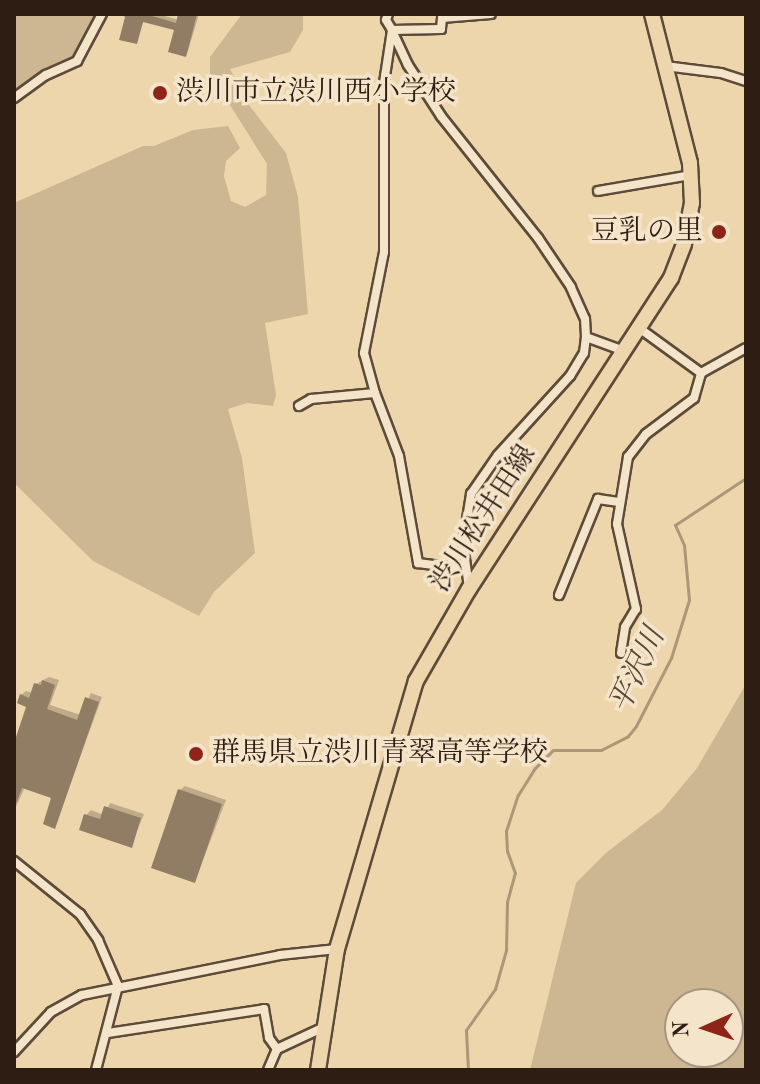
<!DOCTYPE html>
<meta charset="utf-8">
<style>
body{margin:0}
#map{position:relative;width:760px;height:1084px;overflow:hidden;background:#eed6ac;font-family:"Old Standard TT","Noto Serif JP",serif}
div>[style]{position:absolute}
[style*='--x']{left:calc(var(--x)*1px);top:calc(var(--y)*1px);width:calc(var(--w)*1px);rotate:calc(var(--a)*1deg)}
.green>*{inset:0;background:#cdb792}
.shadow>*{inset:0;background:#0003}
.stream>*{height:3px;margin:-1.5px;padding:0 1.5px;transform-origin:1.5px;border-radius:1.5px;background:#ac9778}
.building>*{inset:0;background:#917d63}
.roads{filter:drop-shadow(2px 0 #5d4b39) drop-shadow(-2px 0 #5d4b39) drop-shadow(0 2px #5d4b39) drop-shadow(0 -2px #5d4b39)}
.minor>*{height:8px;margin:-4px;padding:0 4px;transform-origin:4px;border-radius:4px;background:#f4e4c9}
.primary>*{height:14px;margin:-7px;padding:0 7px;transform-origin:7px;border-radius:7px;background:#eed6ac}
.dots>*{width:22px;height:22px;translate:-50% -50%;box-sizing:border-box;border:4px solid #f4e4c9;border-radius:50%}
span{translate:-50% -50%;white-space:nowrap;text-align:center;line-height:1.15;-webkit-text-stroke:7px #f4e4c9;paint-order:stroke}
.poi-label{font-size:28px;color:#2d1d13}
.left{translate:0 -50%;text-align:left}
.right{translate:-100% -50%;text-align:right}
.street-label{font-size:28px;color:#2d1d13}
.water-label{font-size:30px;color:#594836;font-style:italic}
.frame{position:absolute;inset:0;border:16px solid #2d1d13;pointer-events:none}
.north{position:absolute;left:664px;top:988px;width:80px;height:80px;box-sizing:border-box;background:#f4e4c9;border:2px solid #a49480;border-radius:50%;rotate:267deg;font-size:22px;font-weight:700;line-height:32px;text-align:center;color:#2d1d13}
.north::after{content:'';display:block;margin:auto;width:28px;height:36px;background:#8f2418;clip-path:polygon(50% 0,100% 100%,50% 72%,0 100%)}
</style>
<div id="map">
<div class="green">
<div style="clip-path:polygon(14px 14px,95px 14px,74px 60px,14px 95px)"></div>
<div style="clip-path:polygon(242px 14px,303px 14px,303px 30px,290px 52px,230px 69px,249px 105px,286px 153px,298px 197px,308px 314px,265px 323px,276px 395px,273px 406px,247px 403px,228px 409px,242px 458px,255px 553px,214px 592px,199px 616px,93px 561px,14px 483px,14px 203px,143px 146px,154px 146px,193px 130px,228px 126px,240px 148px,226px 161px,224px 176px,231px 201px,245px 207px,266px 195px,267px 164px,210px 73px,210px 57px)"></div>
<div style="clip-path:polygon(evenodd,746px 684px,746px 1070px,530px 1070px,576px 883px,607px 852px,662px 810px,697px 768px,746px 684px,680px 1004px,728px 1004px,728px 1052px,680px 1052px,680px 1004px)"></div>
</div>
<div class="shadow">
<div style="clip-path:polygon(128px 14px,157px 14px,179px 20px,181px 14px,199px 14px,188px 51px,185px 55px,176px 29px,144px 20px,136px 42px)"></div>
<div style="clip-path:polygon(49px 677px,59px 680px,50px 705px,81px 715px,91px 693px,102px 697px,55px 826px,54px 797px,25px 787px,14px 811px,14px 749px,29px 706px,21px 695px,26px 691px,33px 693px,36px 684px)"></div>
<div style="clip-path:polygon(185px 786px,226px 800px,195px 881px,180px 790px)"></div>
<div style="clip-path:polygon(110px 803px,144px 814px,131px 845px,86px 815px,91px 810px,104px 815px)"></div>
</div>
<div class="stream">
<div style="--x:468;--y:1070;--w:40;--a:-92.9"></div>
<div style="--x:466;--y:1030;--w:50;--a:-54.7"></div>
<div style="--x:495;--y:989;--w:41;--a:-74.2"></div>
<div style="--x:506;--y:950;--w:48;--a:-88.8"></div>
<div style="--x:507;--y:902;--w:30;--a:-75"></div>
<div style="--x:515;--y:873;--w:23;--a:-110"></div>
<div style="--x:507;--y:851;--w:20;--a:-93"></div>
<div style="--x:506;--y:831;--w:38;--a:-72"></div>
<div style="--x:518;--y:795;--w:32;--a:-58"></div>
<div style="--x:535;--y:768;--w:25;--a:-45"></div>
<div style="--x:553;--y:750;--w:48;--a:0"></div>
<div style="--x:601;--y:750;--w:30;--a:-27"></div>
<div style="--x:628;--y:736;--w:13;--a:-51"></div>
<div style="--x:636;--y:726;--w:76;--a:-62.8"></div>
<div style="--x:671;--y:658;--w:61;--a:-72.8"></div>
<div style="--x:689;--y:600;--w:55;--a:-95.2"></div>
<div style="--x:684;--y:545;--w:22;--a:-114"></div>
<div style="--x:675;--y:525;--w:85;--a:-33.5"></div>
</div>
<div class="building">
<div style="clip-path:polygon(122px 14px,145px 14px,176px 23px,178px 14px,197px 14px,186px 57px,168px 52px,174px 30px,143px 22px,137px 44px,119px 40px,125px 17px)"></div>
<div style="clip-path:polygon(42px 680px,55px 685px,47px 709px,77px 720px,85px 697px,99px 702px,55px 829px,43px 824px,51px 798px,22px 788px,14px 809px,14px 743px,26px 707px,17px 703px,20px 694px,29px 698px,34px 683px,41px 685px)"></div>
<div style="clip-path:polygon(178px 789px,222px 804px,195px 883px,151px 868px)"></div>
<div style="clip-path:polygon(104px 806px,141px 818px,132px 848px,79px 830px,84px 814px,100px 819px)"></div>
</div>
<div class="roads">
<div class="minor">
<div style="--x:388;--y:14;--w:6;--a:108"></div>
<div style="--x:386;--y:20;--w:12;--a:59"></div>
<div style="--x:392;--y:30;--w:54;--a:98.6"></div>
<div style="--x:384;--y:83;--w:169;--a:90"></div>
<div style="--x:384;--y:252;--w:103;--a:101.2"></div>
<div style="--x:364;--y:353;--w:41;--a:74.6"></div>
<div style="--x:375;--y:393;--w:67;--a:69.1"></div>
<div style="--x:399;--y:456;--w:109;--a:79.9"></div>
<div style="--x:418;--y:563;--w:47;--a:7.3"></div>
<div style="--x:665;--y:66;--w:56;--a:7.1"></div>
<div style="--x:721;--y:73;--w:26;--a:18"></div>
<div style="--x:14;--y:98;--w:39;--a:-36"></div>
<div style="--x:46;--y:75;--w:34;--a:-24"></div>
<div style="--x:77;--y:61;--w:53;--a:-62"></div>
<div style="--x:598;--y:191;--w:94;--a:-9.8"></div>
<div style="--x:639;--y:328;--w:77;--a:36"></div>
<div style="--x:701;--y:373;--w:51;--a:-29.1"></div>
<div style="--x:586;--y:337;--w:40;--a:20.2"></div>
<div style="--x:299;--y:406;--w:14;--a:-30"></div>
<div style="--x:311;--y:399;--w:64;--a:-5.4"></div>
<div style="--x:469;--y:588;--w:44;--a:-97.8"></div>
<div style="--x:463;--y:544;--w:51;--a:-80.9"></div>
<div style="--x:471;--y:494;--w:47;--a:-55.3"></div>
<div style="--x:498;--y:455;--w:107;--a:-47.7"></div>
<div style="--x:570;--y:376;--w:27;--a:-59"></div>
<div style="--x:584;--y:353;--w:16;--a:-83"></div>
<div style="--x:586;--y:337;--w:18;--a:-93"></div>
<div style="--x:585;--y:319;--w:35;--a:-114"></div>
<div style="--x:571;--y:287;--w:59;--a:-124"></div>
<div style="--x:538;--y:238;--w:156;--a:-128.5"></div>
<div style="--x:441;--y:116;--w:61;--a:-122.9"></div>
<div style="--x:408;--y:65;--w:38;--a:-115"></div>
<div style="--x:392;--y:30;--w:49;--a:-1.2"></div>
<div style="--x:441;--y:29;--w:11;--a:-85"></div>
<div style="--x:442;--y:18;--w:49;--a:-4.7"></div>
<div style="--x:559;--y:595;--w:104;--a:-67.9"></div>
<div style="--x:598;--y:499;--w:21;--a:8"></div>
<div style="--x:621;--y:653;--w:26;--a:-81"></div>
<div style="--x:625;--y:627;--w:21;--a:-59"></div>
<div style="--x:636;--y:609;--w:87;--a:-102.6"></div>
<div style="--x:617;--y:524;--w:68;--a:-80.7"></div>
<div style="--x:628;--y:457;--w:29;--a:-52"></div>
<div style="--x:646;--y:434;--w:60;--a:-36.9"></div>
<div style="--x:694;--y:398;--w:26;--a:-74"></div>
<div style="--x:14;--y:861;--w:85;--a:38.8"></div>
<div style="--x:80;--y:914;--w:32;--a:55"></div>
<div style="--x:98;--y:940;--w:50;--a:66.5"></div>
<div style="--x:118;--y:986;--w:87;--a:104.7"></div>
<div style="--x:108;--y:1033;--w:158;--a:-8.7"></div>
<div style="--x:264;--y:1009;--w:29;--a:80"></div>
<div style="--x:269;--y:1038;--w:14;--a:54"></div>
<div style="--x:14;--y:1052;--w:54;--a:-47.2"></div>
<div style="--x:51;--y:1012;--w:35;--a:-29"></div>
<div style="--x:82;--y:995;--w:202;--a:-11.4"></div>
<div style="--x:280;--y:955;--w:57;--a:-6"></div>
<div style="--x:268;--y:1070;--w:23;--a:-67"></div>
<div style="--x:277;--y:1049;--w:50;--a:-25"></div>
</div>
<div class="primary">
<div style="--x:318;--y:1070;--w:122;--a:-81.1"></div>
<div style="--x:337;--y:949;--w:279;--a:-73.6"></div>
<div style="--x:416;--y:681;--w:106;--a:-60.1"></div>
<div style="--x:469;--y:589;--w:371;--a:-57"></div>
<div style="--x:671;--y:278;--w:36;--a:-69"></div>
<div style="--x:684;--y:244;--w:42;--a:-79"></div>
<div style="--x:692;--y:203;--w:40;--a:-92.9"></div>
<div style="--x:690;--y:163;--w:154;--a:-104.3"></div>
</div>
</div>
<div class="dots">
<div style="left:160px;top:93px;background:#8f2418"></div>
<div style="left:719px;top:232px;background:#8f2418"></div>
<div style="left:196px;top:754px;background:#8f2418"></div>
</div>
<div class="poi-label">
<span class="left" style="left:176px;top:93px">渋川市立渋川西小学校</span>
<span class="right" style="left:703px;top:232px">豆乳の里</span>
<span class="left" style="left:212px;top:754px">群馬県立渋川青翠高等学校</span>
</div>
<div class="street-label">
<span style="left:484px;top:519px;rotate:-57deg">渋川松井田線</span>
</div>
<div class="water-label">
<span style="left:638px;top:671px;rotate:-65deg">平沢川</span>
</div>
<div class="frame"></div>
<div class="north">N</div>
</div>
